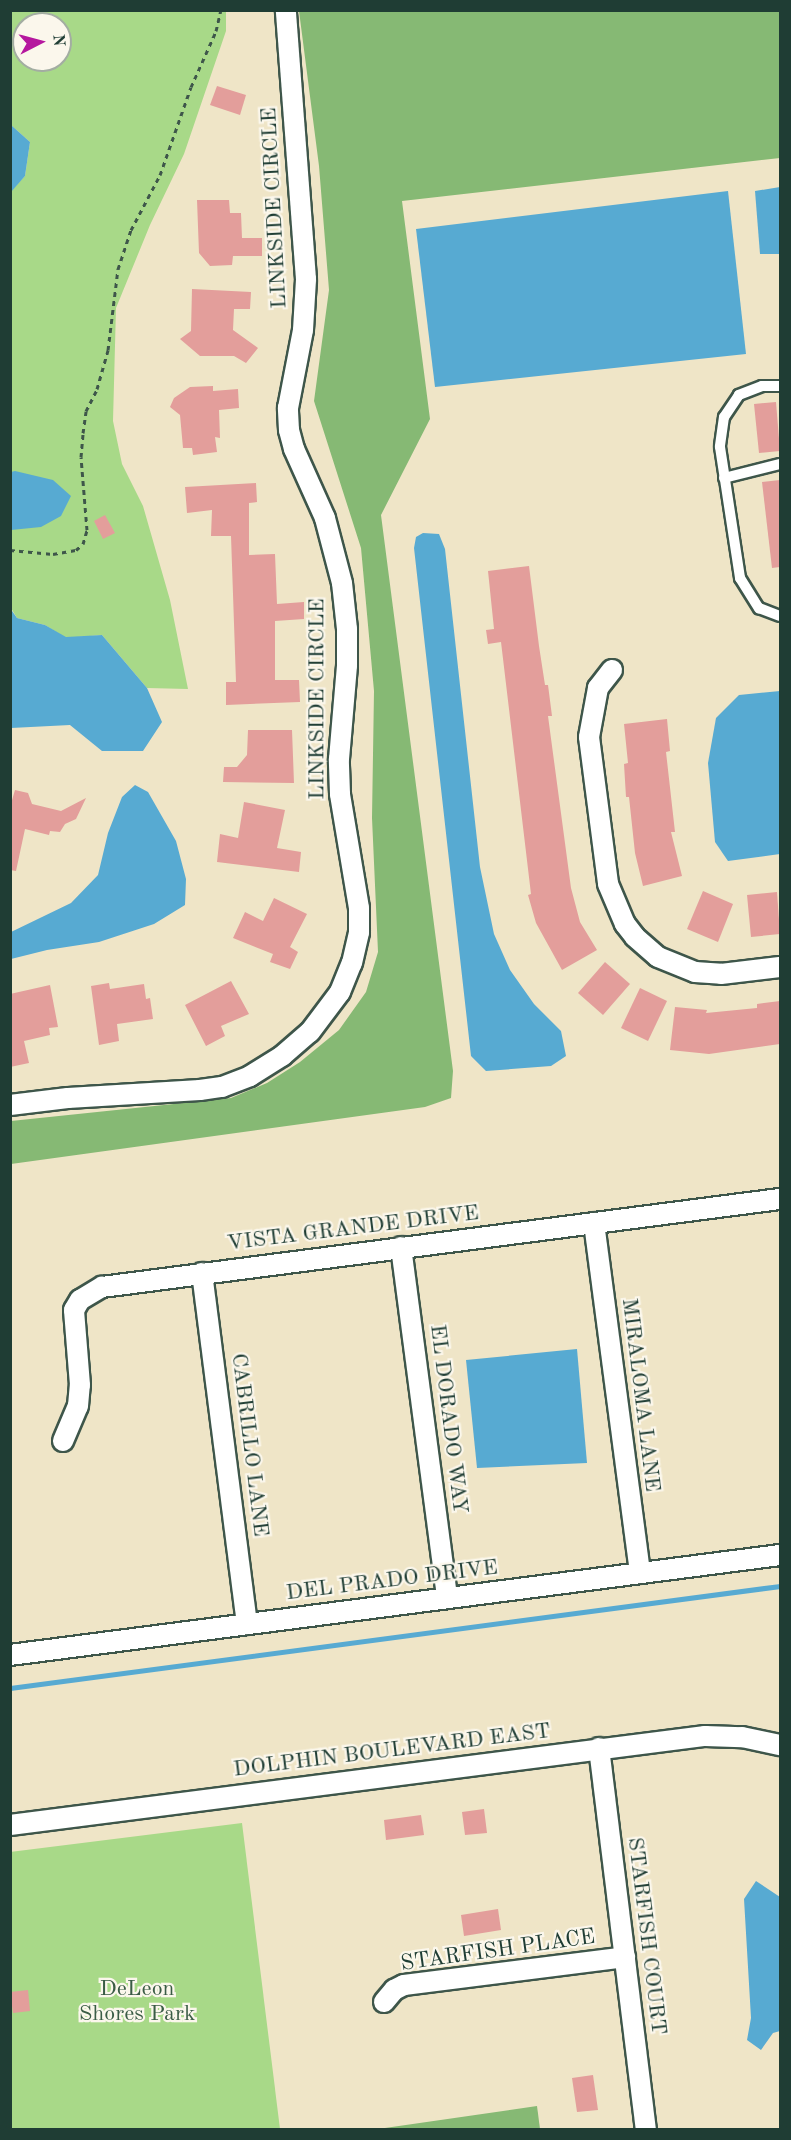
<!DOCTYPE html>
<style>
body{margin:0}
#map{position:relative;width:791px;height:2140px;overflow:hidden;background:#efe5c7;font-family:"Old Standard TT",serif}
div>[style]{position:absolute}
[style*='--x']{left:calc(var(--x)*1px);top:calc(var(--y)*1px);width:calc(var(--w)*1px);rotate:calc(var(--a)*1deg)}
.green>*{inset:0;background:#a8d988}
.forest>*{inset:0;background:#86b974}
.water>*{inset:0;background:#57aad2}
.stream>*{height:5px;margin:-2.5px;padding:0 2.5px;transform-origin:2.5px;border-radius:2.5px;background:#57aad2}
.building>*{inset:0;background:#e39e9b}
.path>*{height:3px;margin-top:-1.5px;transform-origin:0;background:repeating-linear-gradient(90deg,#3e564a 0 4.5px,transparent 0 9px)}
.roads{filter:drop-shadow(2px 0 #3e564a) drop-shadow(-2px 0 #3e564a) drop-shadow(0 2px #3e564a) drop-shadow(0 -2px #3e564a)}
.lane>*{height:10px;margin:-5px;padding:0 5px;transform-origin:5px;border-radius:5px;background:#fff}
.street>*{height:20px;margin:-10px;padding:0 10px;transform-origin:10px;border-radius:10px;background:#fff}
span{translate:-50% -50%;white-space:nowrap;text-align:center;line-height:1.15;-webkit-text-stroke:4.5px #fbf7ec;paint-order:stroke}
.street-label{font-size:22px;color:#1f3d34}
.park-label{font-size:22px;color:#3a5c45}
.frame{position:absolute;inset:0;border:12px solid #1f3d34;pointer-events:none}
.north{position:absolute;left:12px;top:12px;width:60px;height:60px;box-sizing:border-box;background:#fbf7ec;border:2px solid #a3ada2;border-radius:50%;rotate:84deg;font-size:16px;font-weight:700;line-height:24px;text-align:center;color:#1f3d34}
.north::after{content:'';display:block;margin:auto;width:21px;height:27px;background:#b5179e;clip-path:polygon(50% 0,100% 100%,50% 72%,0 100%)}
</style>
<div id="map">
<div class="green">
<div style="clip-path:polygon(evenodd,11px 11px,226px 11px,226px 31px,184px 154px,150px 225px,116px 308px,113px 421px,122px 464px,143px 506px,170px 600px,188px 689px,147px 688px,102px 635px,66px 638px,45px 625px,17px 618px,11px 608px,10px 192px,25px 176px,30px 142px,11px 125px,11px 11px,24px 24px,60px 24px,60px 60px,24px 60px,24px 24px)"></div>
<div style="clip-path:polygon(242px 1823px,280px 2129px,11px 2129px,10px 1852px)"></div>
</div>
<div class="forest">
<div style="clip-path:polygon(299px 11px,780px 11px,780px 158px,402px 201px,430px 419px,381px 515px,453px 1071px,451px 1098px,425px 1107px,11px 1164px,11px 1121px,231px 1098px,267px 1083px,300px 1062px,339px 1030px,366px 992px,378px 952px,372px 818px,374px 691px,361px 548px,314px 401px,329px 290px,319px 166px)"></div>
<div style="clip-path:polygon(537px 2106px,540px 2129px,378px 2129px)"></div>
</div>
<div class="water">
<div style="clip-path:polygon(11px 125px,30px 142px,25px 176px,11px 192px)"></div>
<div style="clip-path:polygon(780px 187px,780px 254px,760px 254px,755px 191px)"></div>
<div style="clip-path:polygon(728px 191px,746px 354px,435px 387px,416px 229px)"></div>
<div style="clip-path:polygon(15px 471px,53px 480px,71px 496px,61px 516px,41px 527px,11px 530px,11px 472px)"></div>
<div style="clip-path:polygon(423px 533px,439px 534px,445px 549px,480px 867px,494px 934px,510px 970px,534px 1004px,561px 1031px,566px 1056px,551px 1066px,486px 1071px,471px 1056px,414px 548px,416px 537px)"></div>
<div style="clip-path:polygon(10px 608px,17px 618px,45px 625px,66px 637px,102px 635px,147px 688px,162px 722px,143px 751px,102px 751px,70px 725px,11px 728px)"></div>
<div style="clip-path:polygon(780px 691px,780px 854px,728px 861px,715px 842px,708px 763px,716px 718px,739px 695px)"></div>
<div style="clip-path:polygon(135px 785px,148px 792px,176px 841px,186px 879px,185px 905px,154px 924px,99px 942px,47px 950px,11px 959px,11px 932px,71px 903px,98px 875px,108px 833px,122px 797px)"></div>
<div style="clip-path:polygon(577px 1349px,587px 1463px,477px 1468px,466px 1360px)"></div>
<div style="clip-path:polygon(756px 1881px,780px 1897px,780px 2031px,773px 2033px,761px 2050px,747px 2040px,751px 2018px,744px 1899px)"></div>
</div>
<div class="stream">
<div style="--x:10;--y:1688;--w:777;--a:-7.55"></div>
</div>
<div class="building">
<div style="clip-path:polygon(217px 86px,246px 95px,240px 115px,210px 105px)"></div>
<div style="clip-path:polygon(197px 200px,229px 200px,230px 213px,241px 213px,242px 238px,262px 238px,262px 256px,233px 256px,232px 265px,210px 266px,199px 253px)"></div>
<div style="clip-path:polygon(192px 289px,251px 292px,250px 309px,234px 309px,233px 330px,258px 348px,246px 363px,234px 356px,200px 356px,180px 339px,191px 331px)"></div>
<div style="clip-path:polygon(213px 386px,213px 391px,238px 389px,239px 408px,219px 410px,220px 438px,215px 437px,217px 452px,193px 455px,192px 448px,183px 448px,180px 415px,170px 407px,174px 398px,190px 387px)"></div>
<div style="clip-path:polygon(776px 402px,780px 451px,759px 453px,754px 404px)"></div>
<div style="clip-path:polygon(780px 480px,780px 567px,772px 568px,762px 482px)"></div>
<div style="clip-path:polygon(256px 483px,257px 502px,249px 503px,249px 555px,275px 554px,277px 604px,304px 602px,304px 619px,275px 621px,275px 680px,299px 680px,300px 702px,226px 705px,226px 682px,236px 682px,231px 536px,211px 536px,212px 510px,187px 513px,185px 487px)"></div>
<div style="clip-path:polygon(105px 515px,115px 533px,103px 539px,94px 521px)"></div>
<div style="clip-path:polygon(529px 566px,539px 646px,545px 685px,548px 685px,552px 716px,548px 716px,571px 888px,580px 922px,597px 950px,562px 970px,536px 923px,528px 895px,531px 894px,501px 642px,488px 644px,486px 630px,494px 629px,488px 571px)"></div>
<div style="clip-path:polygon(667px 719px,670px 751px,666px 752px,675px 832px,671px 832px,682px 876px,643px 886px,635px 853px,629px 797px,626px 797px,624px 764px,628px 763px,624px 724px)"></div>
<div style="clip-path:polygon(248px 730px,292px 730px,294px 783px,223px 782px,224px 767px,237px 767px,247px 755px)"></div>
<div style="clip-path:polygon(15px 790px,28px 793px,32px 804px,61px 811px,86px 798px,76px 819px,65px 824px,60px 832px,50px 831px,49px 835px,25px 829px,16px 871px,10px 870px,10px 807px)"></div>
<div style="clip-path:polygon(244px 802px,285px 810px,277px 848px,301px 852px,299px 872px,217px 862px,220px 834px,238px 838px)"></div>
<div style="clip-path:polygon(703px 891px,733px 904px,718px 942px,687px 929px)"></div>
<div style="clip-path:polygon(777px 892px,780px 934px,751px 937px,747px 895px)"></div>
<div style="clip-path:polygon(274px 898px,307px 914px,290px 947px,298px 952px,290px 969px,270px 962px,273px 954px,233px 938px,245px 912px,263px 921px)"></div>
<div style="clip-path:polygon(605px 962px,630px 984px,603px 1015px,578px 993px)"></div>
<div style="clip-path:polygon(231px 981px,249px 1014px,221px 1026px,225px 1036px,206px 1046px,185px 1005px)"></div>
<div style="clip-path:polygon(109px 983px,110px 989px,144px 984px,146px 999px,150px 998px,153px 1019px,117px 1024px,119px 1041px,99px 1045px,91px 986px)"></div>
<div style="clip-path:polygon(50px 985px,58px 1027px,49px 1028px,50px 1035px,24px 1041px,29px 1063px,10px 1067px,10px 994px)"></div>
<div style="clip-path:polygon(640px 988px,667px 1001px,648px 1041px,621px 1028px)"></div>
<div style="clip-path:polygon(780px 1001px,780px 1044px,709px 1054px,670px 1050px,675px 1007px,707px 1010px,706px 1013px,757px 1008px,757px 1004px)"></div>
<div style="clip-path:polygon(484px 1809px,487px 1833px,465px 1835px,462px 1812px)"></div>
<div style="clip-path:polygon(421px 1815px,424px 1835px,386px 1840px,384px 1820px)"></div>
<div style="clip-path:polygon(498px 1909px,501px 1930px,464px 1936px,461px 1915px)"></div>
<div style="clip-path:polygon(28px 1990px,30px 2011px,13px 2013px,10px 1992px)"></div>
<div style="clip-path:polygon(593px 2075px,598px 2110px,577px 2112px,572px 2078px)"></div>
</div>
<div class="path">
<div style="--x:10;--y:550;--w:43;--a:5.3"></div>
<div style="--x:53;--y:554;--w:23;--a:-10"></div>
<div style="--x:76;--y:550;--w:9;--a:-41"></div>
<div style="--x:83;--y:544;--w:15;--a:-74"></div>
<div style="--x:87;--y:530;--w:73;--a:-94.7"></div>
<div style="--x:81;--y:457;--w:24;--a:-85"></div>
<div style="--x:83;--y:433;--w:22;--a:-82"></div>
<div style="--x:86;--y:411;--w:25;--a:-63"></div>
<div style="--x:97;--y:389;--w:41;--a:-74.2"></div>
<div style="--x:108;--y:350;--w:82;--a:-83"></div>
<div style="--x:118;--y:269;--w:41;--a:-71.6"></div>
<div style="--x:131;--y:230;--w:62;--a:-62.2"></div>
<div style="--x:160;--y:175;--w:93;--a:-70.6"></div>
<div style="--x:191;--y:87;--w:61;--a:-65.9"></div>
<div style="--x:216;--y:31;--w:22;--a:-77"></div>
</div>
<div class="roads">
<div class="lane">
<div style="--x:780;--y:386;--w:18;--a:180"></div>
<div style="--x:762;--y:386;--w:25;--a:159"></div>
<div style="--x:739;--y:395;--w:27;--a:124"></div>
<div style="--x:724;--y:417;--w:30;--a:98"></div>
<div style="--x:720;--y:447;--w:133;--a:81.3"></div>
<div style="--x:740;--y:578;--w:36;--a:58"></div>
<div style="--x:759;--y:608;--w:22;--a:21"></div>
<div style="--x:724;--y:478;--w:58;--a:-14"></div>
</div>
<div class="street">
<div style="--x:612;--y:670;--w:23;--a:128"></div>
<div style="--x:598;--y:688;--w:50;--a:100.4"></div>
<div style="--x:589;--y:737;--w:148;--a:82.6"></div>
<div style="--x:608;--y:884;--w:43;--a:67"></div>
<div style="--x:625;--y:924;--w:16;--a:52"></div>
<div style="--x:635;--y:937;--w:30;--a:41"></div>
<div style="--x:658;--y:957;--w:40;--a:22"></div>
<div style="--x:695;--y:972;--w:26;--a:4"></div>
<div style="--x:721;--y:974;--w:59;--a:-6.8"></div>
<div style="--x:10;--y:1105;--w:58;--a:-6.9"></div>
<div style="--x:68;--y:1098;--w:132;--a:-3.5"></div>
<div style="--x:200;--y:1090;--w:22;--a:-8"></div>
<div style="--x:222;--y:1087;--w:30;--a:-21"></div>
<div style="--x:250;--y:1076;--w:38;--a:-32"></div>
<div style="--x:282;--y:1056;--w:37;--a:-41"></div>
<div style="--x:310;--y:1032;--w:50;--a:-53.1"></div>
<div style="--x:340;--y:992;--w:31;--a:-68"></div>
<div style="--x:352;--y:963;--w:32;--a:-77"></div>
<div style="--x:359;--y:932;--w:24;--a:-90"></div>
<div style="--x:359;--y:908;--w:116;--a:-99.5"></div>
<div style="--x:340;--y:794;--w:35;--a:-92"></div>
<div style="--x:339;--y:759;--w:94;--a:-85.1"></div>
<div style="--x:347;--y:665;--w:36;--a:-90"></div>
<div style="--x:347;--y:629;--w:46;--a:-96.2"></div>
<div style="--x:342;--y:583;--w:67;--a:-104.7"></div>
<div style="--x:325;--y:518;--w:76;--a:-114.2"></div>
<div style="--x:294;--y:449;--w:20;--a:-105"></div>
<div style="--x:289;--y:430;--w:22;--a:-93"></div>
<div style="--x:288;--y:408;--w:79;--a:-79.1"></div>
<div style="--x:303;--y:330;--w:51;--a:-86.6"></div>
<div style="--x:306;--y:279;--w:270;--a:-94.3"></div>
<div style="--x:594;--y:1223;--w:353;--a:82.5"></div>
<div style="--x:401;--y:1247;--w:354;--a:82.5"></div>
<div style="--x:202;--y:1273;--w:354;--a:82.7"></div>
<div style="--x:63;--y:1441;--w:38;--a:-67"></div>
<div style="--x:78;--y:1406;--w:21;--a:-85"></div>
<div style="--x:80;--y:1385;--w:75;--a:-94.6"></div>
<div style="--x:74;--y:1310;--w:12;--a:-59"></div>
<div style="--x:80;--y:1300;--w:26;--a:-31"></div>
<div style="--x:102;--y:1287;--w:684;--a:-7.4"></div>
<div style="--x:10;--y:1655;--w:776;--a:-7.4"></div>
<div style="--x:599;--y:1748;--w:385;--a:83"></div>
<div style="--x:10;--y:1825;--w:701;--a:-7.3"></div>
<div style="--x:705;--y:1736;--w:37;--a:2"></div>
<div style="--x:742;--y:1737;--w:39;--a:12"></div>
<div style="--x:384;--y:2002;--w:16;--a:-50"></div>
<div style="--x:394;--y:1990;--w:11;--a:-27"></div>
<div style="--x:404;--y:1985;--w:223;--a:-7.2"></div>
</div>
</div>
<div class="street-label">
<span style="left:275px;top:208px;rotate:-93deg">LINKSIDE CIRCLE</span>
<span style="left:318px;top:699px;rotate:-90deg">LINKSIDE CIRCLE</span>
<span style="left:353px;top:1229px;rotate:-7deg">VISTA GRANDE DRIVE</span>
<span style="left:640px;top:1395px;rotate:83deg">MIRALOMA LANE</span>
<span style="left:448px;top:1419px;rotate:83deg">EL DORADO WAY</span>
<span style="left:249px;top:1445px;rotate:83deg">CABRILLO LANE</span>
<span style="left:392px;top:1581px;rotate:-7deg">DEL PRADO DRIVE</span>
<span style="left:392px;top:1751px;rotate:-7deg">DOLPHIN BOULEVARD EAST</span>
<span style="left:646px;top:1936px;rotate:83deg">STARFISH COURT</span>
<span style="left:498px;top:1951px;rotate:-8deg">STARFISH PLACE</span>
</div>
<div class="park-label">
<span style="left:137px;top:2002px">DeLeon<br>Shores Park</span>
</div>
<div class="frame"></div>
<div class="north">N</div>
</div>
